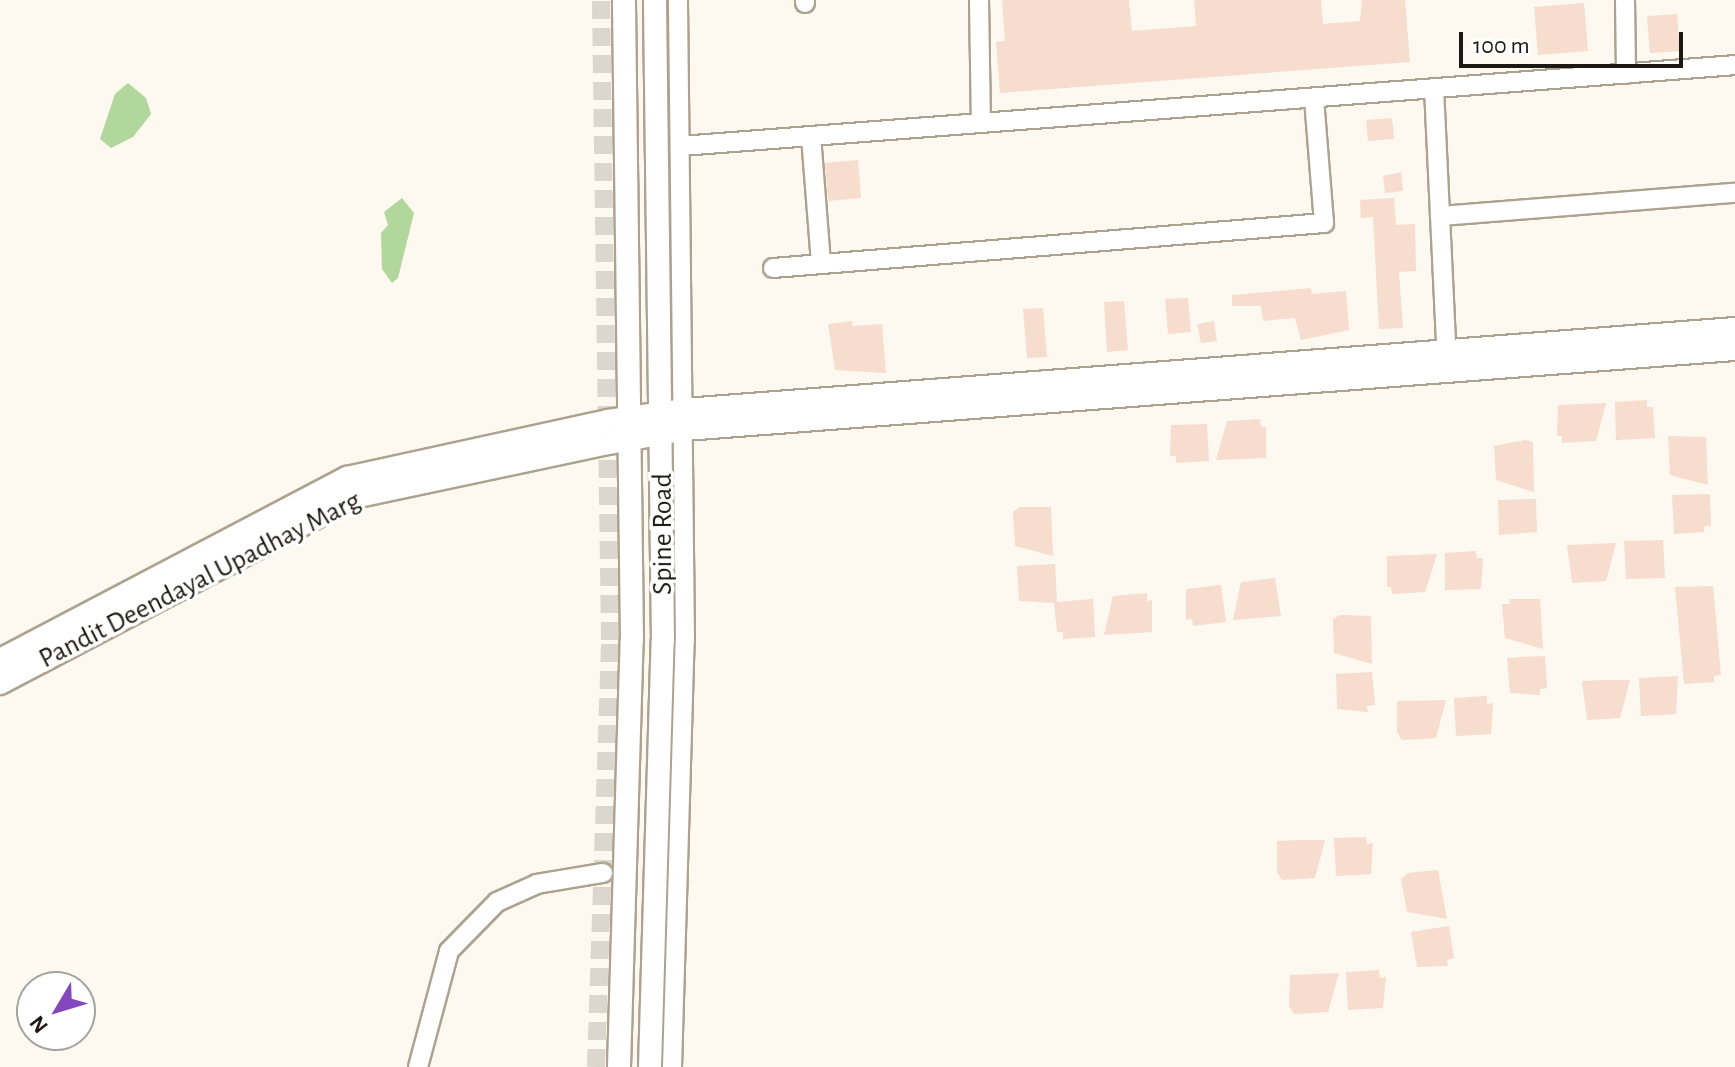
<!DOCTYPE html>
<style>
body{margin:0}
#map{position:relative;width:1735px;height:1067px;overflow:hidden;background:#fdf8f0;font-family:"Alegreya Sans",sans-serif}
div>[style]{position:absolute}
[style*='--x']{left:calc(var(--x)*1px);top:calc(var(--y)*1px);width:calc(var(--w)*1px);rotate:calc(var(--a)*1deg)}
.water>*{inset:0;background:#b1d79c}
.building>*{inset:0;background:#f6ddcd}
.minor-tunnel>*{height:18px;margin-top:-9px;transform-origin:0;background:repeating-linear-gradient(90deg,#dbd7cf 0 18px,transparent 0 27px)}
.roads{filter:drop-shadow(2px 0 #ada28f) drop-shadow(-2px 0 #ada28f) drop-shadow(0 2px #ada28f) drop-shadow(0 -2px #ada28f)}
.minor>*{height:18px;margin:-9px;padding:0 9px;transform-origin:9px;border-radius:9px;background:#fff}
.major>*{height:22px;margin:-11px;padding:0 11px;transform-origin:11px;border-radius:11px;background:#fff}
span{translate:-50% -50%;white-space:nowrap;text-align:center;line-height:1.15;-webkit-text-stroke:7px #fff;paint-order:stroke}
.street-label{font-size:28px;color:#1d1912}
.north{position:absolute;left:16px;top:971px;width:80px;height:80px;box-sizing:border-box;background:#fff;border:2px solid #a5a3a0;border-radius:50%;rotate:232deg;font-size:22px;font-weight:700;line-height:32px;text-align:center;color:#1d1912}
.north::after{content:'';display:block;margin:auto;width:28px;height:36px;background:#8547bc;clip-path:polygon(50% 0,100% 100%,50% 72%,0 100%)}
.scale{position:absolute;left:1459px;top:32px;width:224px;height:36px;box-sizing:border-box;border:4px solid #1d1912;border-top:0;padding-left:10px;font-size:24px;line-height:28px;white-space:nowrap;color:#1d1912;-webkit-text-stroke:6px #fff;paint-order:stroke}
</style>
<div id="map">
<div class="water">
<div style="clip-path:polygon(128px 83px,146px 98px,151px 114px,133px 137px,111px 148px,100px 139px,115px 94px)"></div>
<div style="clip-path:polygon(402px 198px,414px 213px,398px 278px,392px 283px,382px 269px,381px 233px,388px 225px,384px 212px)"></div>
</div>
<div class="building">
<div style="clip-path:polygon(1002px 0,1129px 0,1132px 31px,1196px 26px,1194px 0,1321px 0,1323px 24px,1360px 21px,1362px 0,1405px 0,1410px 62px,1000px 93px,996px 42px,1005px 41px)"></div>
<div style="clip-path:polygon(1584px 3px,1588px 51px,1538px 55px,1534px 7px)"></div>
<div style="clip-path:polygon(1677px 14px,1680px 51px,1650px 53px,1647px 16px)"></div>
<div style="clip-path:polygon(1392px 118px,1394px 139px,1368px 141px,1366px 120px)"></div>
<div style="clip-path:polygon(858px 160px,861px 198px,828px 201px,825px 163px)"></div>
<div style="clip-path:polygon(1401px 172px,1403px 191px,1385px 193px,1383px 176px)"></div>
<div style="clip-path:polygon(1394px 198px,1396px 225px,1415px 224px,1416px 271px,1399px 272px,1403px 328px,1379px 329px,1373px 217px,1361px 218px,1360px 200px)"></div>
<div style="clip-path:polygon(1311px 288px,1312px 294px,1346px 291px,1349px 330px,1301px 340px,1295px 318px,1263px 321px,1261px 306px,1232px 306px,1232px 295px)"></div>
<div style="clip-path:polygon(1188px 298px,1191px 332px,1168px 334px,1165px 299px)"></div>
<div style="clip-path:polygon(1124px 301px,1128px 350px,1107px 352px,1104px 302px)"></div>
<div style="clip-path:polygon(1043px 308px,1047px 357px,1027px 358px,1023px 309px)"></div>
<div style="clip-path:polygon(852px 321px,853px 326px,882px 324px,886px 373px,835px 370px,828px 324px)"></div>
<div style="clip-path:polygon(1214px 321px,1217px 341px,1201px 343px,1197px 324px)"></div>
<div style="clip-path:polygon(1647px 400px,1647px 407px,1653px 407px,1655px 438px,1616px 440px,1615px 402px)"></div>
<div style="clip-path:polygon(1606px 403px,1596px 441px,1562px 443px,1562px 436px,1557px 436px,1558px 405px)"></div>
<div style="clip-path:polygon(1260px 419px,1261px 427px,1266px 427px,1266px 458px,1216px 460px,1227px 421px)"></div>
<div style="clip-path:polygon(1207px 424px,1209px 461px,1176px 463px,1176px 456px,1170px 456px,1171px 425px)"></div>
<div style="clip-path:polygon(1668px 436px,1706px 437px,1708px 485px,1670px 475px)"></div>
<div style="clip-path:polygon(1525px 440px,1533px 442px,1534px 492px,1496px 480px,1494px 446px)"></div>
<div style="clip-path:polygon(1710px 494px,1711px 526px,1704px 526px,1704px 532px,1674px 534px,1672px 495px)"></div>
<div style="clip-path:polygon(1536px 499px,1537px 532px,1499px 535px,1498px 500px)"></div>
<div style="clip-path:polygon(1020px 507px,1051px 507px,1053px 556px,1015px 546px,1013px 512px)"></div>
<div style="clip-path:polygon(1663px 540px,1665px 578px,1626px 579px,1624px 541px)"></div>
<div style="clip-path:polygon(1616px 543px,1606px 581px,1572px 583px,1567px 545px)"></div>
<div style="clip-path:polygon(1476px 551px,1477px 558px,1483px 558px,1481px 589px,1445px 590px,1445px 553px)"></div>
<div style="clip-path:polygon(1437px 554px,1425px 592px,1392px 594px,1391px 587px,1387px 587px,1387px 556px)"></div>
<div style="clip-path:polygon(1055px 564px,1057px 602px,1093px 599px,1095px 637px,1063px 639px,1063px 632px,1057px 632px,1054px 603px,1019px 601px,1017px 566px)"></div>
<div style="clip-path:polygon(1275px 578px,1281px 616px,1233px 620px,1241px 582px)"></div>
<div style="clip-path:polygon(1221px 585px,1226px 622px,1193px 626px,1192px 619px,1186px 620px,1186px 589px)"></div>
<div style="clip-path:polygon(1713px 586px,1721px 675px,1714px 676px,1714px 682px,1684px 684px,1675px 587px)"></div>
<div style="clip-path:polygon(1147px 593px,1147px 601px,1152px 600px,1152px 632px,1104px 635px,1113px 596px)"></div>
<div style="clip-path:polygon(1509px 599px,1540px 599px,1543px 649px,1505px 638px,1502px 604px,1510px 604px)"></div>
<div style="clip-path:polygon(1340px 615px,1371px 616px,1372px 664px,1334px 653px,1333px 619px)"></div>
<div style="clip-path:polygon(1545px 656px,1547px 688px,1540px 689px,1540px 695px,1510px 693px,1507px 658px)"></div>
<div style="clip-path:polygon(1372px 672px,1375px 705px,1367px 706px,1368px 712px,1337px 709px,1336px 674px)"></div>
<div style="clip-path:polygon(1678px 676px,1676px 714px,1641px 716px,1639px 678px)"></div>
<div style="clip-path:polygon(1604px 680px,1630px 680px,1620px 718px,1587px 720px,1582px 681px)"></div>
<div style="clip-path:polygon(1487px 696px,1487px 704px,1493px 703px,1491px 734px,1456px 736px,1454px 698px)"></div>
<div style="clip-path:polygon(1446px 700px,1436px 738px,1402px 740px,1397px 732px,1397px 701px)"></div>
<div style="clip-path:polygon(1366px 837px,1367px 844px,1373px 843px,1371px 874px,1336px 876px,1334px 838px)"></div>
<div style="clip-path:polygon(1301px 840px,1325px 840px,1315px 878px,1282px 880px,1277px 872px,1277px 841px)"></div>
<div style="clip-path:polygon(1438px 870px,1447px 919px,1407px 912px,1401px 879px,1408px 873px)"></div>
<div style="clip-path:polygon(1449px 926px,1454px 958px,1447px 960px,1448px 966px,1417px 967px,1411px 932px)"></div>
<div style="clip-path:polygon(1379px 970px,1380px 978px,1386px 977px,1383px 1008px,1348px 1010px,1346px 972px)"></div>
<div style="clip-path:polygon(1339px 973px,1328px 1012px,1294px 1014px,1289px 1006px,1290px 975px)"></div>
</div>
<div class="minor-tunnel">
<div style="--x:596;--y:1067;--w:427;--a:-88.1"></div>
<div style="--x:610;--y:640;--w:640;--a:-90.81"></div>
</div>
<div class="roads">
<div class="minor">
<div style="--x:805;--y:0;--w:3;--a:90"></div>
<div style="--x:979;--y:0;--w:123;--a:89.1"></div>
<div style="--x:1625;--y:0;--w:74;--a:89.2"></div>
<div style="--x:1434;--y:88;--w:277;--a:87.3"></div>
<div style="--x:811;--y:136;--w:128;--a:85.5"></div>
<div style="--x:681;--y:146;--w:1057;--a:-4.39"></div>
<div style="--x:1440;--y:216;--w:296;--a:-4.5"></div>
<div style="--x:773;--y:268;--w:553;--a:-4.67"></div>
<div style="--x:1324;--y:223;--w:125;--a:-94.6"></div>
<div style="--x:418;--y:1067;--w:120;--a:-75"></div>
<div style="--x:449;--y:951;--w:69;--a:-45.6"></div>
<div style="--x:497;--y:902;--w:44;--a:-24.2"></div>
<div style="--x:537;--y:884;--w:67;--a:-9.5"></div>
<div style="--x:672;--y:1067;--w:426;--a:-88.3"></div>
<div style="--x:685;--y:641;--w:641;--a:-90.63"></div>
</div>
<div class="major">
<div style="--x:0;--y:660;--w:392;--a:-27.7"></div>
<div style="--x:347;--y:478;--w:267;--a:-12.3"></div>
<div style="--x:608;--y:421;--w:78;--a:-8.1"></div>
<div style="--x:685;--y:410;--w:1053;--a:-4.41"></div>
<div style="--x:0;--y:683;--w:400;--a:-27.7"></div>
<div style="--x:354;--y:497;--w:261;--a:-12"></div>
<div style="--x:609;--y:443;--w:77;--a:-10.4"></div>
<div style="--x:685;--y:429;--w:1053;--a:-4.36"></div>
<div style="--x:619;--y:1067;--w:427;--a:-88.3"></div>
<div style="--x:632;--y:640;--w:640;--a:-90.72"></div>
<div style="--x:650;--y:1067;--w:426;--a:-88.3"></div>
<div style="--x:663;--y:641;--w:641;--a:-90.72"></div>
</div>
</div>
<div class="street-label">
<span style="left:663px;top:534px;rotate:-90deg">Spine Road</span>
<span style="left:200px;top:580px;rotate:-27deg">Pandit Deendayal Upadhay Marg</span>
</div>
<div class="north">N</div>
<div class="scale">100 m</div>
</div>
